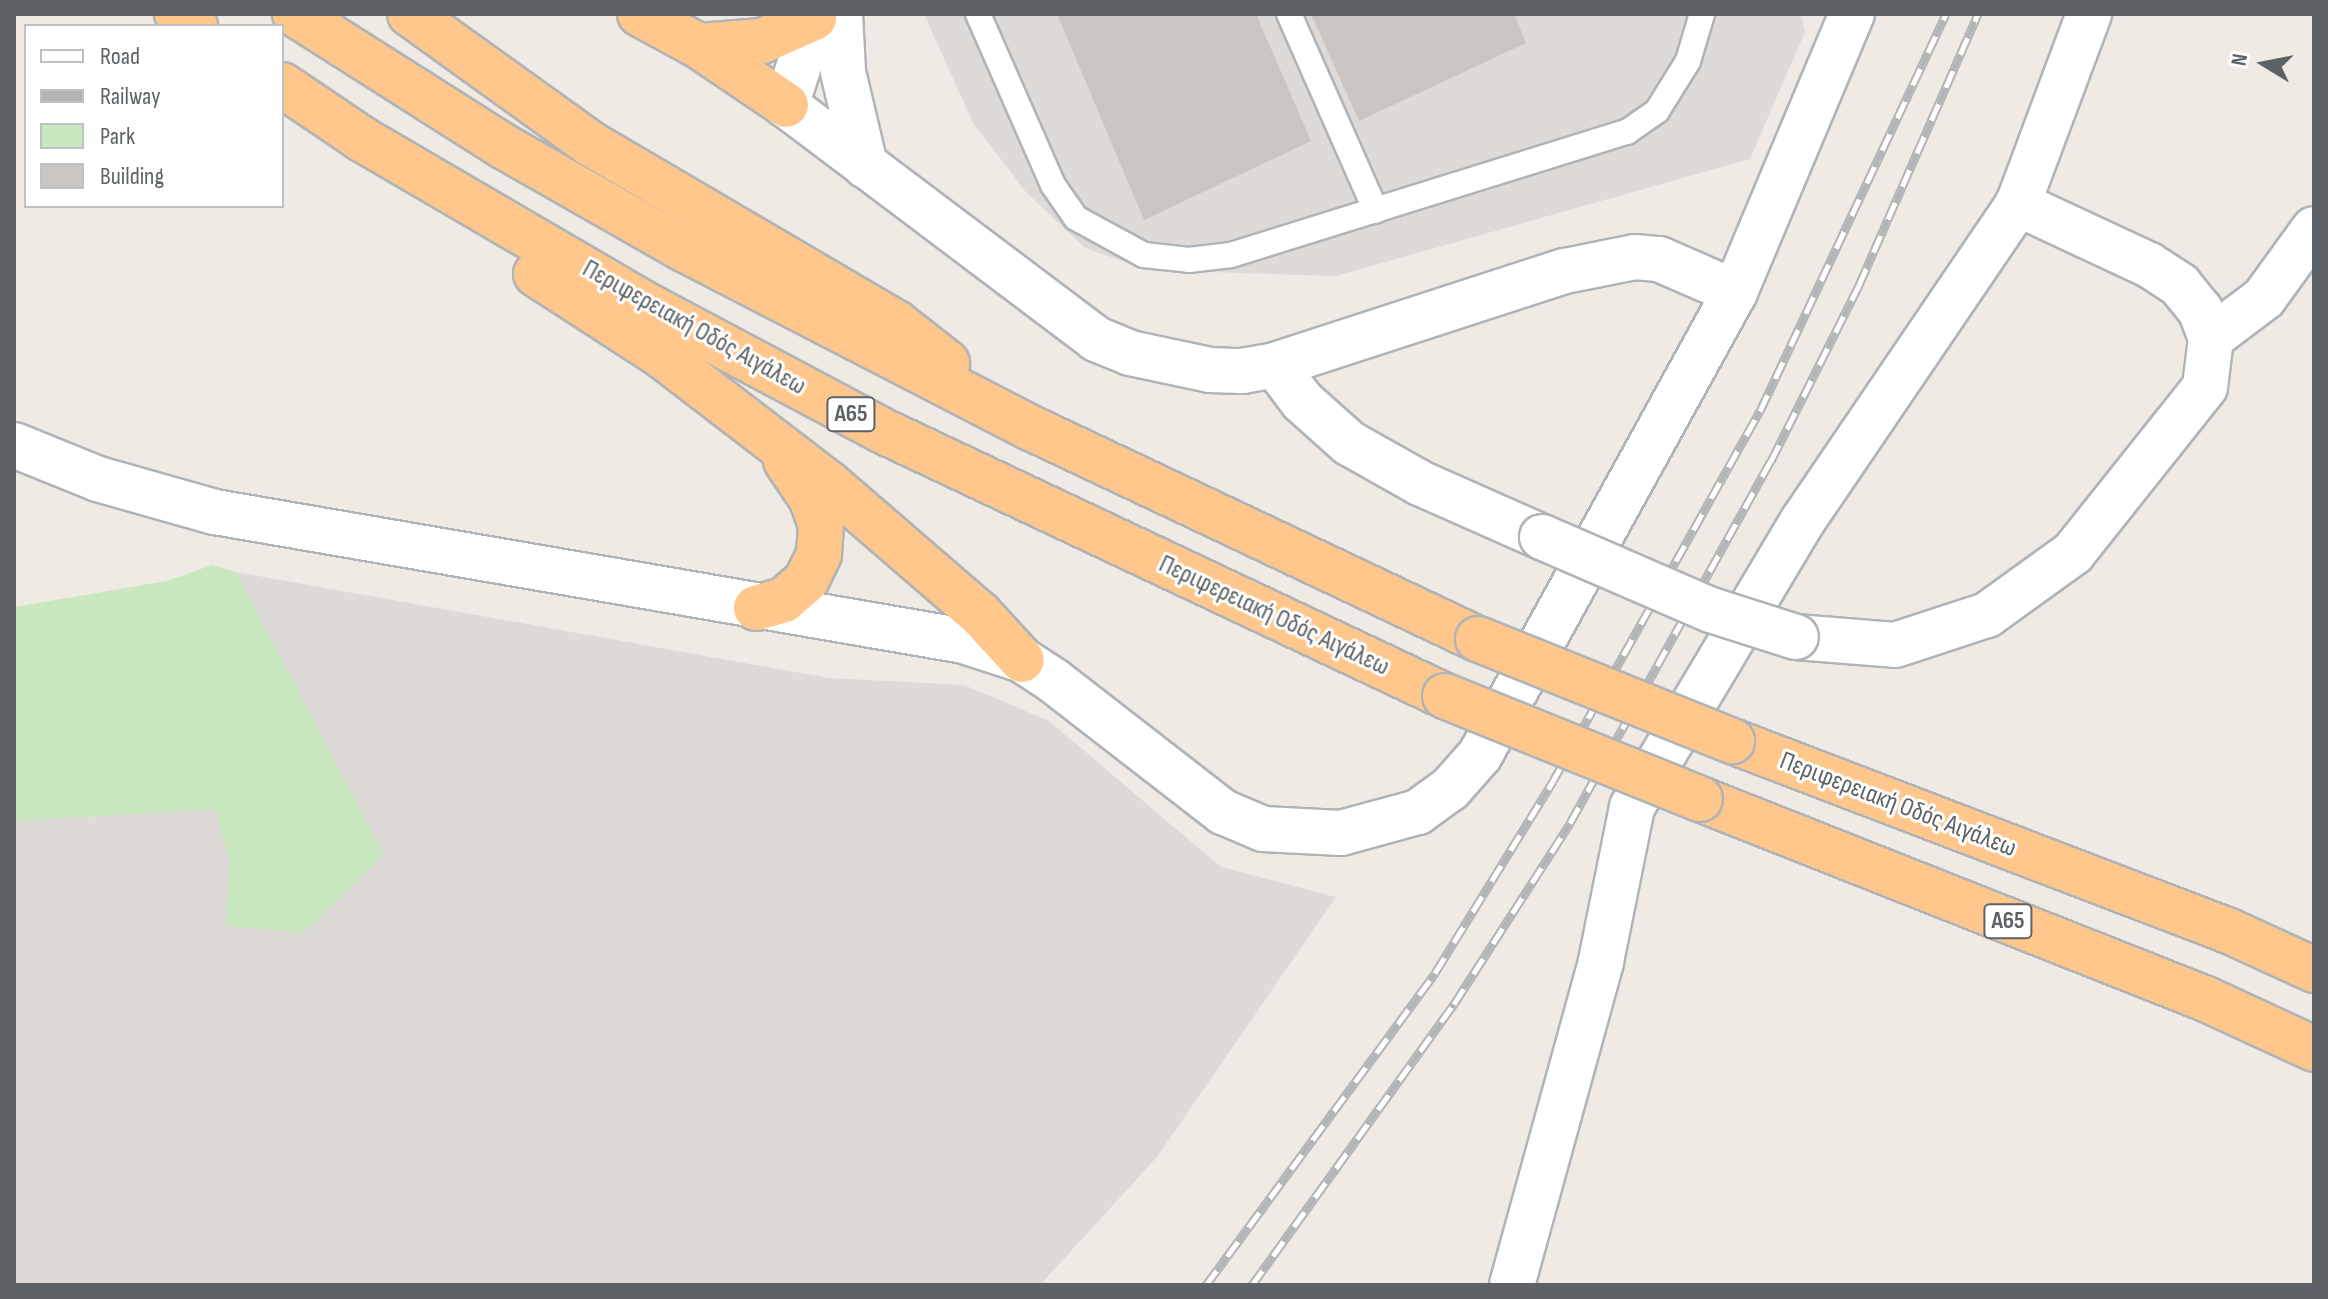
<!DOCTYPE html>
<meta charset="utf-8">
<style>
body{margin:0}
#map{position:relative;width:2328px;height:1299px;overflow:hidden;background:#efeae4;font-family:"Sofia Sans Condensed",sans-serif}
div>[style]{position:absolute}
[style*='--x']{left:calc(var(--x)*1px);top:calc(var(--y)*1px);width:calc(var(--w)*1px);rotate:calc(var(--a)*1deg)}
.industrial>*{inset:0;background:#dedad7}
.green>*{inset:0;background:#c9e8c0}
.building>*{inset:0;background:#cac5c1}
.roads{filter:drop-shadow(2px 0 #b0b4b7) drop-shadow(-2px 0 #b0b4b7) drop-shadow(0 2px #b0b4b7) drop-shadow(0 -2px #b0b4b7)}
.lane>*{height:24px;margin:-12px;padding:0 12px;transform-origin:12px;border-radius:12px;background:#fff}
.street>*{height:44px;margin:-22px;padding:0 22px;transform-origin:22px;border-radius:22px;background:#fff}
.highway>*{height:44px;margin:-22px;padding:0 22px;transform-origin:22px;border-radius:22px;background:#ffc78b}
.rail>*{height:9px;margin-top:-4.5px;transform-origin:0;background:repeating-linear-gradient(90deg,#fff 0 18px,#b3b4b5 0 36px);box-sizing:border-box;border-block:2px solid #b3b4b5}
.bridges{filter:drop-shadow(2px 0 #b0b4b7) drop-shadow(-2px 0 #b0b4b7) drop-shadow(0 2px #b0b4b7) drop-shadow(0 -2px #b0b4b7)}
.street-bridge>*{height:44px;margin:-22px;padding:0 22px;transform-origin:22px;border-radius:22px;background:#fff}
.highway-bridge>*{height:44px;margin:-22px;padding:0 22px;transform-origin:22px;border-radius:22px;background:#ffc78b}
span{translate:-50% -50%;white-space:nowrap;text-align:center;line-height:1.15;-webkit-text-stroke:6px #fff;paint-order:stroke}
.shield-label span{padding:2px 6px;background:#fff;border:2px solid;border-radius:6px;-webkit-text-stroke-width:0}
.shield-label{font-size:24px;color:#5c6265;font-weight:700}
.street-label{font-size:26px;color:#5c6265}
.frame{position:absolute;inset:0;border:16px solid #5c6265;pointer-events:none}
.legend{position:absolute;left:24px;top:24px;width:260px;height:184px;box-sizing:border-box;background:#fff;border:2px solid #bec0c1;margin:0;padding:10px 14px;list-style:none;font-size:24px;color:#5c6265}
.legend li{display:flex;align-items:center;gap:16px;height:40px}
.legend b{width:40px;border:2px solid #bec0c1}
.north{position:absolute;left:2224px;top:24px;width:80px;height:80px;-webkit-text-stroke:6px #fff;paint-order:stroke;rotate:280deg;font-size:22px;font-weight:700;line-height:32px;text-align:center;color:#5c6265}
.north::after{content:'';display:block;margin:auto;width:28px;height:36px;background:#5c6265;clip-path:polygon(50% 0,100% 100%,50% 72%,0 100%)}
</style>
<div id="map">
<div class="industrial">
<div style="clip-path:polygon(924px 14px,1801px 14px,1805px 32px,1750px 159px,1336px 276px,1148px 270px,1085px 248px,1026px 192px,973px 123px)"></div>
<div style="clip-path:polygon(236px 572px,829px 678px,964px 685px,1049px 721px,1221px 867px,1336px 897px,1157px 1157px,1040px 1285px,14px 1285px,14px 821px,215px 809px,230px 861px,226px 926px,248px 603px)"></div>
</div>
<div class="green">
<div style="clip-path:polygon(212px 565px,236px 572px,384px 855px,303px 933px,226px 926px,230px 861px,215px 809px,14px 821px,14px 607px,167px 581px)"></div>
</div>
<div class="building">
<div style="clip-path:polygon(1057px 14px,1256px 14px,1311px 141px,1144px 220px)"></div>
<div style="clip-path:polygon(1311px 14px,1514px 14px,1526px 43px,1359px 121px)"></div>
</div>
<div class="roads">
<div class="lane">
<div style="--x:978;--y:14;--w:187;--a:66.3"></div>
<div style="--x:1053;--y:185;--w:40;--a:55.1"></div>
<div style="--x:1076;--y:218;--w:77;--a:28.6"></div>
<div style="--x:1144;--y:255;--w:45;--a:6.3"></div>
<div style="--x:1189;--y:260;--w:42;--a:-6.8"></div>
<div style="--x:1231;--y:255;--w:415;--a:-17.3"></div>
<div style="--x:1627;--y:132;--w:37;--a:-35"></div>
<div style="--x:1657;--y:111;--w:59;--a:-58.2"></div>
<div style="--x:1688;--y:61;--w:49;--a:-73.4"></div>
<div style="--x:1289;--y:14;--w:215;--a:66.2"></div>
</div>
<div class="street">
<div style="--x:816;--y:14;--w:96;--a:108.2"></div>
<div style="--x:786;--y:105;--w:388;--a:37"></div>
<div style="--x:1096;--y:339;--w:37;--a:22"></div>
<div style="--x:1130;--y:353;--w:82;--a:12"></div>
<div style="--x:1210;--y:370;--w:32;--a:2"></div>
<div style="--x:1242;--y:371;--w:34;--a:-10"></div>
<div style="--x:1275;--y:365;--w:305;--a:-18"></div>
<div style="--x:1565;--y:271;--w:71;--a:-11.3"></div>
<div style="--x:1635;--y:257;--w:24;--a:5"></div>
<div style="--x:1659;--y:259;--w:83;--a:23.5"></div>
<div style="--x:840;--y:14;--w:58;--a:87"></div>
<div style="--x:843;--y:72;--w:96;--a:76.7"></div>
<div style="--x:2211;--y:338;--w:66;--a:-37"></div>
<div style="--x:2264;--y:298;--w:85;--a:-54.1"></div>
<div style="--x:1275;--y:365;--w:45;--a:53.1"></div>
<div style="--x:1302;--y:401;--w:63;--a:41.8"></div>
<div style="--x:1349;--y:443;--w:81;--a:29.4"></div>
<div style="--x:1420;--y:483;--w:133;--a:23.9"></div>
<div style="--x:14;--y:445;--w:91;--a:22"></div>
<div style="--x:98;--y:479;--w:122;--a:15.8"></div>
<div style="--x:215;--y:512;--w:760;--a:9.77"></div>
<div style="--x:964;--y:641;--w:61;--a:18.1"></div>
<div style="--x:1022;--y:660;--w:38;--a:33"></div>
<div style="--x:1054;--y:681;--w:214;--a:37.8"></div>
<div style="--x:1223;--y:812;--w:43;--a:23"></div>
<div style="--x:1263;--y:829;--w:78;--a:2.9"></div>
<div style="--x:1341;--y:833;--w:80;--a:-15.3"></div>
<div style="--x:1418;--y:812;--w:39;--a:-36"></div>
<div style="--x:1450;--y:789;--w:45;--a:-48.6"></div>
<div style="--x:1480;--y:755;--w:529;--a:-61.16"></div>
<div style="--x:1735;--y:292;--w:302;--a:-67.2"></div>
<div style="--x:1796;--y:637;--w:99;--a:4.6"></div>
<div style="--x:1895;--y:645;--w:97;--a:-18.1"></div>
<div style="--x:1987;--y:615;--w:106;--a:-35.8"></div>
<div style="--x:2073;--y:553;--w:212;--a:-51.5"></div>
<div style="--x:2205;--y:387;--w:49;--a:-83"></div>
<div style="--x:2211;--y:338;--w:30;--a:-111"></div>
<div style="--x:2200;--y:310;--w:32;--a:-129"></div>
<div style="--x:2180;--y:285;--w:37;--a:-147"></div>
<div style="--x:2149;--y:265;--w:145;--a:-155"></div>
<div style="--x:1512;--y:1285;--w:336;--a:-74.6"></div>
<div style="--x:1601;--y:961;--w:157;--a:-78.6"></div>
<div style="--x:1632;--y:807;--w:332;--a:-59.2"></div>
<div style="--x:1802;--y:522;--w:384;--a:-55.8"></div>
<div style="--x:2018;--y:204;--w:203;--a:-69.5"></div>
</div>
<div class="highway">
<div style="--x:177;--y:14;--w:22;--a:34"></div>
<div style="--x:295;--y:14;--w:246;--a:32.4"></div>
<div style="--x:503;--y:146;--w:206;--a:29.7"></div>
<div style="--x:682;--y:248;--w:393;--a:27.3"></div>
<div style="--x:1031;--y:428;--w:494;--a:25.3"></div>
<div style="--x:410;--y:14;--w:223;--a:35.7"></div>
<div style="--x:591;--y:144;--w:354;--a:30.4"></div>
<div style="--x:896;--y:323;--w:65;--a:38.1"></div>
<div style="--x:640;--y:14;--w:67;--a:28.5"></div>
<div style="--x:699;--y:46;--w:105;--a:34.1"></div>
<div style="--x:699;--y:46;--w:63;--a:-4.5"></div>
<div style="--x:762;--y:41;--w:57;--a:-23.9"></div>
<div style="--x:282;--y:85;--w:97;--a:34"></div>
<div style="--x:362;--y:139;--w:333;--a:30.3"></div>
<div style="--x:650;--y:307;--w:262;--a:28"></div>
<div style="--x:881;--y:430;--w:624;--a:25.25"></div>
<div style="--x:536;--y:274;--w:149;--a:32.9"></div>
<div style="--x:661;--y:355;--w:210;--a:37.5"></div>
<div style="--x:828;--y:483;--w:201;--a:40.8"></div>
<div style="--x:980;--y:614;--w:62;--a:47.6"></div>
<div style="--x:756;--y:608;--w:29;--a:-16"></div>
<div style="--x:784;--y:600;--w:29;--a:-41"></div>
<div style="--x:806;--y:581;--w:30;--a:-64"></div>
<div style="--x:819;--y:554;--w:29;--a:-86"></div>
<div style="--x:821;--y:525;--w:29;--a:-110"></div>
<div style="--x:811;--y:498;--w:45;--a:-124"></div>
<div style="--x:1732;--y:741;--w:532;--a:20.92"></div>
<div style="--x:2229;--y:931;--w:94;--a:24.6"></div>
<div style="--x:1700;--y:799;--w:544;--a:21.57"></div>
<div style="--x:2206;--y:999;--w:119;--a:24.8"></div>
</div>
</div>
<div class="rail">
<div style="--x:1206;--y:1285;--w:387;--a:-53.7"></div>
<div style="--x:1435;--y:973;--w:225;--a:-58.4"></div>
<div style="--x:1553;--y:781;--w:424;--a:-60.8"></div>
<div style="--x:1760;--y:411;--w:438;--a:-64.9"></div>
<div style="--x:1252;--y:1285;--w:346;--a:-54.3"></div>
<div style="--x:1454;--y:1004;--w:215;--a:-57.3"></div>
<div style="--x:1570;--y:823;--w:414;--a:-61"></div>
<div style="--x:1771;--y:461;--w:197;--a:-63.4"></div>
<div style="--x:1859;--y:285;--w:296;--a:-66.3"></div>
</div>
<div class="bridges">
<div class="street-bridge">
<div style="--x:1542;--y:537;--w:184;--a:23.4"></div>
<div style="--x:1711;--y:610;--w:89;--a:17.6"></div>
</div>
<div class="highway-bridge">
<div style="--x:1478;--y:639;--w:274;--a:21.9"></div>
<div style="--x:1445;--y:696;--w:275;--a:22"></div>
</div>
</div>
<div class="shield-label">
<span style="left:851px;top:414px">Α65</span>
<span style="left:2008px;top:921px">Α65</span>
</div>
<div class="street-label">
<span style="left:694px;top:328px;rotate:29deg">Περιφερειακή Οδός Αιγάλεω</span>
<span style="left:1274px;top:616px;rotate:25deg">Περιφερειακή Οδός Αιγάλεω</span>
<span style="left:1898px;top:805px;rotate:21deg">Περιφερειακή Οδός Αιγάλεω</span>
</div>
<div class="frame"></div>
<ul class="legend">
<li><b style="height:10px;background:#fff"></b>Road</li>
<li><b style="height:10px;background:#b3b4b5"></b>Railway</li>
<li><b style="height:22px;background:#c9e8c0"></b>Park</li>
<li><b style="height:22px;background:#cac5c1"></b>Building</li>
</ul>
<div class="north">N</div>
</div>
